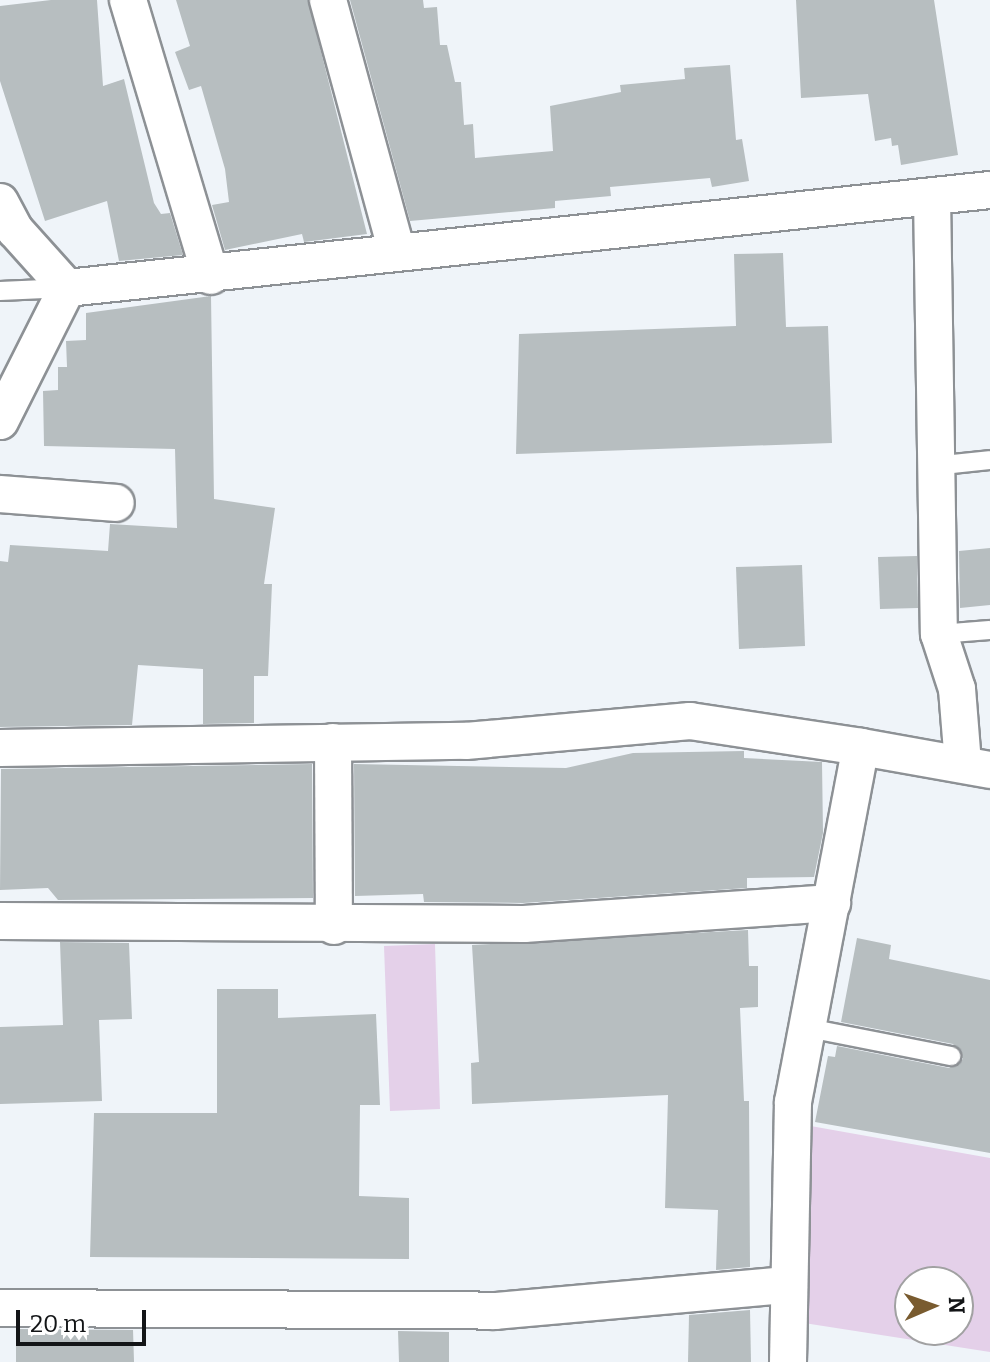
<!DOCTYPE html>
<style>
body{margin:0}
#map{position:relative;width:990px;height:1362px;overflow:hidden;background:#eff4f9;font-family:Bitter,serif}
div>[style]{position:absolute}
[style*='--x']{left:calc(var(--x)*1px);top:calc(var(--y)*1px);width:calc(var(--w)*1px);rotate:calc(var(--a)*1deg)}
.green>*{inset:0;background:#e4d0e9}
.building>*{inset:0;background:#b7bec0}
.roads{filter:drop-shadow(2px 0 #8d9195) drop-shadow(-2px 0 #8d9195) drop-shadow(0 2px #8d9195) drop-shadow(0 -2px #8d9195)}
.lane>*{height:18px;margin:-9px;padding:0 9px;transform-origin:9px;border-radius:9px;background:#fff}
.street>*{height:36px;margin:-18px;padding:0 18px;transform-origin:18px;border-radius:18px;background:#fff}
span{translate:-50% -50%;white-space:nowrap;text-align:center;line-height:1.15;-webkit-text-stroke:6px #fff;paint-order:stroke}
.north{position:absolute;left:894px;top:1266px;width:80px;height:80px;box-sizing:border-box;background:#fff;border:2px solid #a1a1a2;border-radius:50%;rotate:88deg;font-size:22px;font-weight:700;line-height:32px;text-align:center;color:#131517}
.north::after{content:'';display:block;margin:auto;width:28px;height:36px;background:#795b2f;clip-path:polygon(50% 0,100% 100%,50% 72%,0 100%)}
.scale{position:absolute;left:16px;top:1310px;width:130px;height:36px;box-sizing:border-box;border:4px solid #131517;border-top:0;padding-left:10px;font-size:24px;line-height:28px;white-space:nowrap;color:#131517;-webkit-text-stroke:6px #fff;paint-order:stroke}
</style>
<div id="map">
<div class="green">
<div style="clip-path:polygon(435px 944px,440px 1109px,390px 1111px,384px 946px)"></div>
<div style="clip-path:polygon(evenodd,805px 1125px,990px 1158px,990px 1352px,804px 1323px,805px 1125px,910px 1282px,958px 1282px,958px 1330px,910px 1330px,910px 1282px)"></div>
</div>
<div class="building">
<div style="clip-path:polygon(51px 0,97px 0,103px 86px,124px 79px,154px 203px,161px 214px,170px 213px,183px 255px,119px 261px,107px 201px,45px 221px,0 81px,0 6px)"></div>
<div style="clip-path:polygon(176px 0,308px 0,367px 234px,304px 242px,302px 234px,225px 250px,212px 205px,229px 202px,225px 169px,201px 86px,189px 90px,175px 52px,190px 46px)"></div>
<div style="clip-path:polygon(350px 0,423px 0,424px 8px,437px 7px,440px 45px,447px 45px,455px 82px,461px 82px,464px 125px,473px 124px,475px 158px,553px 151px,550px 106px,621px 92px,620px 85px,685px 79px,684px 68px,730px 65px,736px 140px,742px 139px,749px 181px,712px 187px,710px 178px,610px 187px,611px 196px,555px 201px,555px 208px,410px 221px)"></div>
<div style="clip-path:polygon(796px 0,934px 0,958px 155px,901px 165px,898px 145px,892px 146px,891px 138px,875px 141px,868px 94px,801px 98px)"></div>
<div style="clip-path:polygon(783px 253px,786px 327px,828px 326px,832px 443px,516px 454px,519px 334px,736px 326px,734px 254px)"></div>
<div style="clip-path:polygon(211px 296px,214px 499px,275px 508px,264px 584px,272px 584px,268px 676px,254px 676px,254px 723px,203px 724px,203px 669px,138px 665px,132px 725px,0 727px,0 561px,8px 562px,10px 545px,108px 551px,110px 524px,177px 528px,175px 449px,44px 446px,43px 391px,58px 390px,58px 367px,67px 367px,66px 341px,86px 340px,86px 313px)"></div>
<div style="clip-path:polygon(990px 548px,990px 605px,960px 608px,959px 551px)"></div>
<div style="clip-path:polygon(917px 556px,918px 608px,880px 609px,878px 557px)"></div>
<div style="clip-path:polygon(802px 565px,805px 646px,739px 649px,736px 567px)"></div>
<div style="clip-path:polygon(744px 751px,744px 758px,822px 762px,823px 833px,814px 877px,747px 878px,747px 888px,523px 903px,424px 902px,423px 894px,355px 896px,354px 764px,566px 768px,633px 753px)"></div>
<div style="clip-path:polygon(312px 764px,313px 898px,58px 900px,48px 888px,0 890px,1px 769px)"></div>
<div style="clip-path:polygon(748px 930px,749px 966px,758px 966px,758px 1007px,740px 1008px,744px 1101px,749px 1101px,750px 1267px,716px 1270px,718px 1210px,665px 1208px,668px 1095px,472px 1104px,471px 1063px,479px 1062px,472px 945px)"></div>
<div style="clip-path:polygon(857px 938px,891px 945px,889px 959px,990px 980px,990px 1153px,815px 1122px,828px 1056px,835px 1057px,837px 1046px,949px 1068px,963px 1059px,953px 1044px,841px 1022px)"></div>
<div style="clip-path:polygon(60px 942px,129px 943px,132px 1019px,99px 1020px,102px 1101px,0 1104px,0 1027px,63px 1025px)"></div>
<div style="clip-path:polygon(217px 989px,278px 989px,278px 1018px,376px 1014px,380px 1105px,360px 1105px,359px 1196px,409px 1198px,409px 1259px,90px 1257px,94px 1113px,217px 1113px)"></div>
<div style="clip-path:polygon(750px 1310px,751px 1362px,688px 1362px,689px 1315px)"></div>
<div style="clip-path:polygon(16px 1329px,133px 1330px,134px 1362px,16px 1362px)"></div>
<div style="clip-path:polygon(398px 1331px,449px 1332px,449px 1362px,399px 1362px)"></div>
</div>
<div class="roads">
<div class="lane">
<div style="--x:0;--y:291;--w:67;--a:-2.6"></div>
<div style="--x:933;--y:466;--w:57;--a:-6"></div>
<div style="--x:939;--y:634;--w:51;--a:-4.5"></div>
<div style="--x:808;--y:1028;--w:146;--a:11.1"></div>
</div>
<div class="street">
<div style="--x:128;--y:0;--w:288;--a:73.3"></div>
<div style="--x:328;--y:0;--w:261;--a:74.7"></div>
<div style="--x:932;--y:196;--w:438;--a:89.1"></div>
<div style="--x:939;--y:634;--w:58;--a:71.9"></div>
<div style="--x:957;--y:689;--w:75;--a:85.4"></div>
<div style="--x:0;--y:202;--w:32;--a:62"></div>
<div style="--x:15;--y:230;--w:78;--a:48.1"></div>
<div style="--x:67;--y:288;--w:149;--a:116.7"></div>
<div style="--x:67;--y:288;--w:928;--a:-6.06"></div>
<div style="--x:0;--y:494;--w:116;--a:4.4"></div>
<div style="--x:333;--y:742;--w:184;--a:89.7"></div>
<div style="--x:0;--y:748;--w:466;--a:-0.9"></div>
<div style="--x:466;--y:741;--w:225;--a:-5.1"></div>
<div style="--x:690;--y:721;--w:173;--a:8.6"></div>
<div style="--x:0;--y:921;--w:524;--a:0.33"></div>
<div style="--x:524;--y:924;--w:309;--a:-3.9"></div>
<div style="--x:0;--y:1308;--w:495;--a:0.3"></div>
<div style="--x:495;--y:1311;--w:295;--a:-5.1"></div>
<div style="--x:788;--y:1362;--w:260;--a:-88.9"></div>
<div style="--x:793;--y:1102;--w:361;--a:-79.2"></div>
<div style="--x:861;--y:747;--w:131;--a:10.1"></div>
</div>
</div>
<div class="north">N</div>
<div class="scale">20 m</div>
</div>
